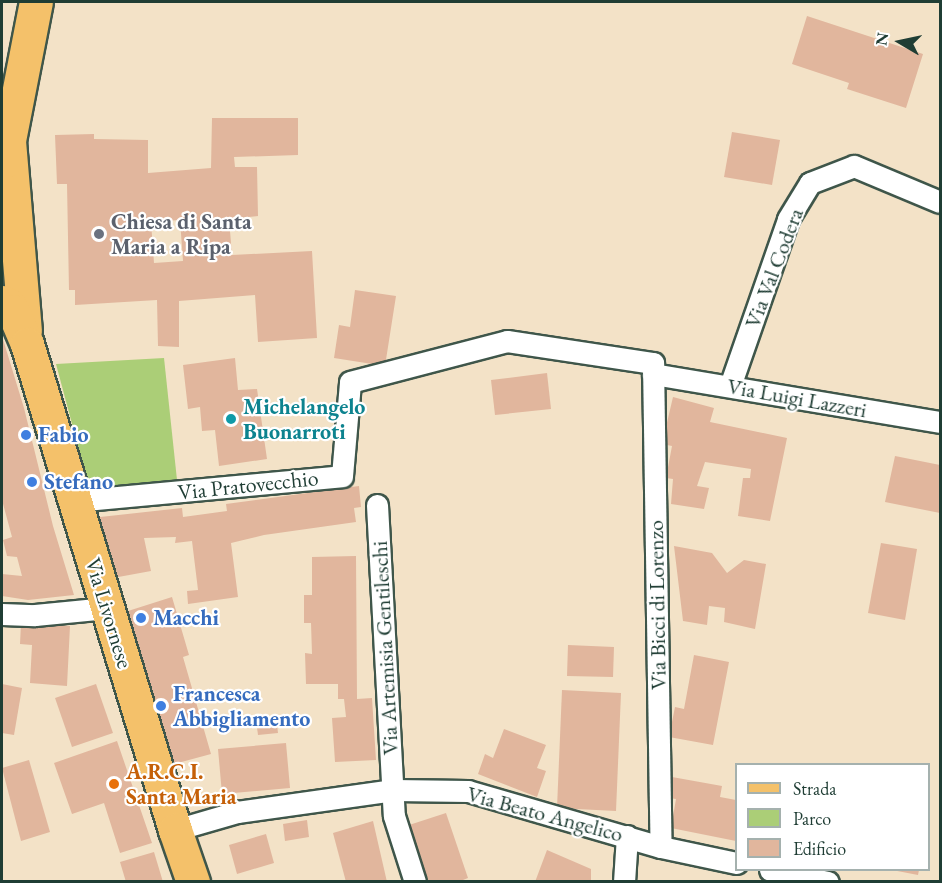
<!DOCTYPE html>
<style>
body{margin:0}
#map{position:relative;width:942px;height:883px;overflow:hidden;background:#f3e2c7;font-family:"EB Garamond",serif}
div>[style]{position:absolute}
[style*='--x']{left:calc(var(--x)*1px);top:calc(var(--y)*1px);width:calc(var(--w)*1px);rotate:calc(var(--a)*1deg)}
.green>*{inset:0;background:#abce77}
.building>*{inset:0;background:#e1b69d}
.roads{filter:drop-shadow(2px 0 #3f564a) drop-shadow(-2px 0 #3f564a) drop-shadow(0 2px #3f564a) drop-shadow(0 -2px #3f564a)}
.minor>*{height:21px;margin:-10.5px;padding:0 10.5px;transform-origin:10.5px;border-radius:10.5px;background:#fff}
.primary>*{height:33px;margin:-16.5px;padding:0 16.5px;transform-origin:16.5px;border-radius:16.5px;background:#f4c16a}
.dots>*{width:16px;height:16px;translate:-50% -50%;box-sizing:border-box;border:3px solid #fff;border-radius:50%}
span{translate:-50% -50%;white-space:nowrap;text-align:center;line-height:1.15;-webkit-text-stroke:4.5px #fff;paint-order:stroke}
.worship-label{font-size:22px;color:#5b616d;font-weight:700}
.left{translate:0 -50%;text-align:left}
.street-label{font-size:22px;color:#1f3d34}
.culture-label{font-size:22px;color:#0d838f;font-weight:700}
.shop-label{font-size:22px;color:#366cbe;font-weight:700}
.food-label{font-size:22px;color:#c56008;font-weight:700}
.frame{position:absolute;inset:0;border:3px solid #1f3d34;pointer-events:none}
.legend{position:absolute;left:735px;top:763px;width:195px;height:108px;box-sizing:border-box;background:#fff;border:2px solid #a5b1ae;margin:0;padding:8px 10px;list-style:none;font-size:18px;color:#1f3d34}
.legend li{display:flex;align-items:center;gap:12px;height:30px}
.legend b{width:30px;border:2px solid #a5b1ae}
.north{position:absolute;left:870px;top:12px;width:60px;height:60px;-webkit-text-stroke:4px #fff;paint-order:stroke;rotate:279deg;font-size:16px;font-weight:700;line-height:24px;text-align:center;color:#1f3d34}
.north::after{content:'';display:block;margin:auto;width:21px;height:27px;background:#1f3d34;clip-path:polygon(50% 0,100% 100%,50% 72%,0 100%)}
</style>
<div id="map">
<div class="green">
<div style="clip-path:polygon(164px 358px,177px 480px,90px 491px,56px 364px)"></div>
</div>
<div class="building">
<div style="clip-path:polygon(807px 16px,923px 54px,906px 108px,847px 89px,849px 83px,792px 64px)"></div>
<div style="clip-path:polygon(evenodd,212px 118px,298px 118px,298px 155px,234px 157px,235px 167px,257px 167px,258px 216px,229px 219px,232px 255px,312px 251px,317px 338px,258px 342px,255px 295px,179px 301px,179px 347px,158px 346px,157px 300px,75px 305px,75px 290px,69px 290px,67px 184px,57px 184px,55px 135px,94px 134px,94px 139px,148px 140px,148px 173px,211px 168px,212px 118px,180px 220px,183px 261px,154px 263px,151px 222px,180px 220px)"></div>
<div style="clip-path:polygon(732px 132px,780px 140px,772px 185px,724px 177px)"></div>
<div style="clip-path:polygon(355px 290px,396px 296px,385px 366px,334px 358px,339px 325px,350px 327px)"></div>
<div style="clip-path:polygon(2px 336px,24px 408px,53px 526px,74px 595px,28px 600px,2px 596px,2px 574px,22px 576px,17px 557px,7px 556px,3px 540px,12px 537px,2px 500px)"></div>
<div style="clip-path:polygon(235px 358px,238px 390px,257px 389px,267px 459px,219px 466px,215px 430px,202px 431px,200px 407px,188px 409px,183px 365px)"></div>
<div style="clip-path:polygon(547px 373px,551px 409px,495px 415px,491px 380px)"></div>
<div style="clip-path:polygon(673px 397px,714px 408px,710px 422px,787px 438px,770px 521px,738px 516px,743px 478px,750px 478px,751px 469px,705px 462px,697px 486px,709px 488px,704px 509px,671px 504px,673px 479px,666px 478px,672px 446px,662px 444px)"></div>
<div style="clip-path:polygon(895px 456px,940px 465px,940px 513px,885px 502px)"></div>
<div style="clip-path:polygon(359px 486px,361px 507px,354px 508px,356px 522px,264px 535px,231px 543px,238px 597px,188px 604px,187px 591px,198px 590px,192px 541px,175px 543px,176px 537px,144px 538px,151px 571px,102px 580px,82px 519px,182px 508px,183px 517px,227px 511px,226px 504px)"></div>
<div style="clip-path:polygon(881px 543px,917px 549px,905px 620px,868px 613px)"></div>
<div style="clip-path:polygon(674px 546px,712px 553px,727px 573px,744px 560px,766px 564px,755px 629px,724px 622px,725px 608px,709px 606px,707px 625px,683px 621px)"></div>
<div style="clip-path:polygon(356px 556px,357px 699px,372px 698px,376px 760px,335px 762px,332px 718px,346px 717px,344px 699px,338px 699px,338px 684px,306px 684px,305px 653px,312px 654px,311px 623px,304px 623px,304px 595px,312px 595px,312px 557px)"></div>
<div style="clip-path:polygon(172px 597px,189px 655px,183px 657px,211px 754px,174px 764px,128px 611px)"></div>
<div style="clip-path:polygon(21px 623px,70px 626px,67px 686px,30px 683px,32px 645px,20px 644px)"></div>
<div style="clip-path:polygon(568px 645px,614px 647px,613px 677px,567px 676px)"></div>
<div style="clip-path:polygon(694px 655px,729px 662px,713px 745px,669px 737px,675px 707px,684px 709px)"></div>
<div style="clip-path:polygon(2px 684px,22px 688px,14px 735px,2px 733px)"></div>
<div style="clip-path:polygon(96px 684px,113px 733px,72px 747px,55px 698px)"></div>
<div style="clip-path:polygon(562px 690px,621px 693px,616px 811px,557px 808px)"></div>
<div style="clip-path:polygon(276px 717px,278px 733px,258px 735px,256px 720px)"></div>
<div style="clip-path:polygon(504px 729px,546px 745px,537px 768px,546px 771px,537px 797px,478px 774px,485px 754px,493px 758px)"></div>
<div style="clip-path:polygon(117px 741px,152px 843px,120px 853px,104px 803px,72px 814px,54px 763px)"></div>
<div style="clip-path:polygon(286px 743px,290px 788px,222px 794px,218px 749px)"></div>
<div style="clip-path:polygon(29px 760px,50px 832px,21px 841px,2px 768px)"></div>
<div style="clip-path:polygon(672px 777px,722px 786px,720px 797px,736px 800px,736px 841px,671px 828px,676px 799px,669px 798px)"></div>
<div style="clip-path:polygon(446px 813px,468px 878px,458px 882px,424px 882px,406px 826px)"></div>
<div style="clip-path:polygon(307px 820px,309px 837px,285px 841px,283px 824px)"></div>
<div style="clip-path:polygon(373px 821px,387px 882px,346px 882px,333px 833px)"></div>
<div style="clip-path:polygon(266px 834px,274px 863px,237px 874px,229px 845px)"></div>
<div style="clip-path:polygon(547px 850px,591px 869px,591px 882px,535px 882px)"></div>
<div style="clip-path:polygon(154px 852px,163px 882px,126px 882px,120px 862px)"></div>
<div style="clip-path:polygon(892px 870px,919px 870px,918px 875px)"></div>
</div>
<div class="roads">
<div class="minor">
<div style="--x:653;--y:374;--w:291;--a:9.5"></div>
<div style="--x:730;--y:386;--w:177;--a:-70.8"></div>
<div style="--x:788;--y:219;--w:42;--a:-58.6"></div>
<div style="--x:810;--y:183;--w:47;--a:-21.1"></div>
<div style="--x:854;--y:166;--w:93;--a:22.7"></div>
<div style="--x:74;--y:501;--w:269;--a:-5.3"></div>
<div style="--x:342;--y:476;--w:94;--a:-85.1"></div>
<div style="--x:350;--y:382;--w:162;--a:-14.6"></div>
<div style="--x:507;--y:341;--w:148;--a:8.6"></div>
<div style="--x:653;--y:363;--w:484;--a:89.1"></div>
<div style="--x:377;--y:505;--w:311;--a:86.9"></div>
<div style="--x:394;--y:816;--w:69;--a:72.3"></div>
<div style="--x:2;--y:614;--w:33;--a:2"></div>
<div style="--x:35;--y:615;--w:72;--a:-5.6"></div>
<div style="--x:175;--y:830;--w:65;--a:-16.2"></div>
<div style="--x:237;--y:812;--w:158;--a:-8"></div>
<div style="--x:393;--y:790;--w:75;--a:0.8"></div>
<div style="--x:468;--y:791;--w:201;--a:16.2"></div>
<div style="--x:661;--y:847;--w:77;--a:12"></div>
<div style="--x:770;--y:870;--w:59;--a:11.7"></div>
<div style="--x:624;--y:882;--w:46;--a:-86.3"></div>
</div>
<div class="primary">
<div style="--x:9;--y:141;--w:190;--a:85.2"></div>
<div style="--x:5;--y:161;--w:162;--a:-79"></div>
<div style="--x:2;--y:302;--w:8;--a:23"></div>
<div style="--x:9;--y:305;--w:7;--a:56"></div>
<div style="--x:13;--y:311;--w:36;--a:67"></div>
<div style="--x:27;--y:344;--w:508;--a:73.06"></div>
<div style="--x:175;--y:830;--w:55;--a:70.9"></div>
</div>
</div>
<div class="dots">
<div style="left:99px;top:234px;background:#6b7280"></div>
<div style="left:231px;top:419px;background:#0f9aa8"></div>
<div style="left:26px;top:435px;background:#3f7fe0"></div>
<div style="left:32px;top:482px;background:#3f7fe0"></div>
<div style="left:141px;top:618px;background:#3f7fe0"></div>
<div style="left:161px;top:706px;background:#3f7fe0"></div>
<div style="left:114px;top:784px;background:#e8710a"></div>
</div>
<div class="worship-label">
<span class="left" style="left:111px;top:234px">Chiesa di Santa<br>Maria a Ripa</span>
</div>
<div class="street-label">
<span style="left:774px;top:268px;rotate:-69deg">Via Val Codera</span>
<span style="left:797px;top:398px;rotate:10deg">Via Luigi Lazzeri</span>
<span style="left:248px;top:485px;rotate:-6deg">Via Pratovecchio</span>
<span style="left:657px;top:605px;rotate:-91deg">Via Bicci di Lorenzo</span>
<span style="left:109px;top:613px;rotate:73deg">Via Livornese</span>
<span style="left:385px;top:648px;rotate:-93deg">Via Artemisia Gentileschi</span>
<span style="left:545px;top:814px;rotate:15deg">Via Beato Angelico</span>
</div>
<div class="culture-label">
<span class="left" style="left:243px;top:419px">Michelangelo<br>Buonarroti</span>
</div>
<div class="shop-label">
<span class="left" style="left:38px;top:435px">Fabio</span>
<span class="left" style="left:44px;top:482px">Stefano</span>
<span class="left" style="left:153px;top:618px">Macchi</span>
<span class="left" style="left:173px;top:706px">Francesca<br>Abbigliamento</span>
</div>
<div class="food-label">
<span class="left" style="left:126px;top:784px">A.R.C.I.<br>Santa Maria</span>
</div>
<div class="frame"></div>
<ul class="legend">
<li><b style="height:8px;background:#f4c16a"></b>Strada</li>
<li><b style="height:16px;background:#abce77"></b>Parco</li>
<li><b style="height:16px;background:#e1b69d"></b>Edificio</li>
</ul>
<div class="north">N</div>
</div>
